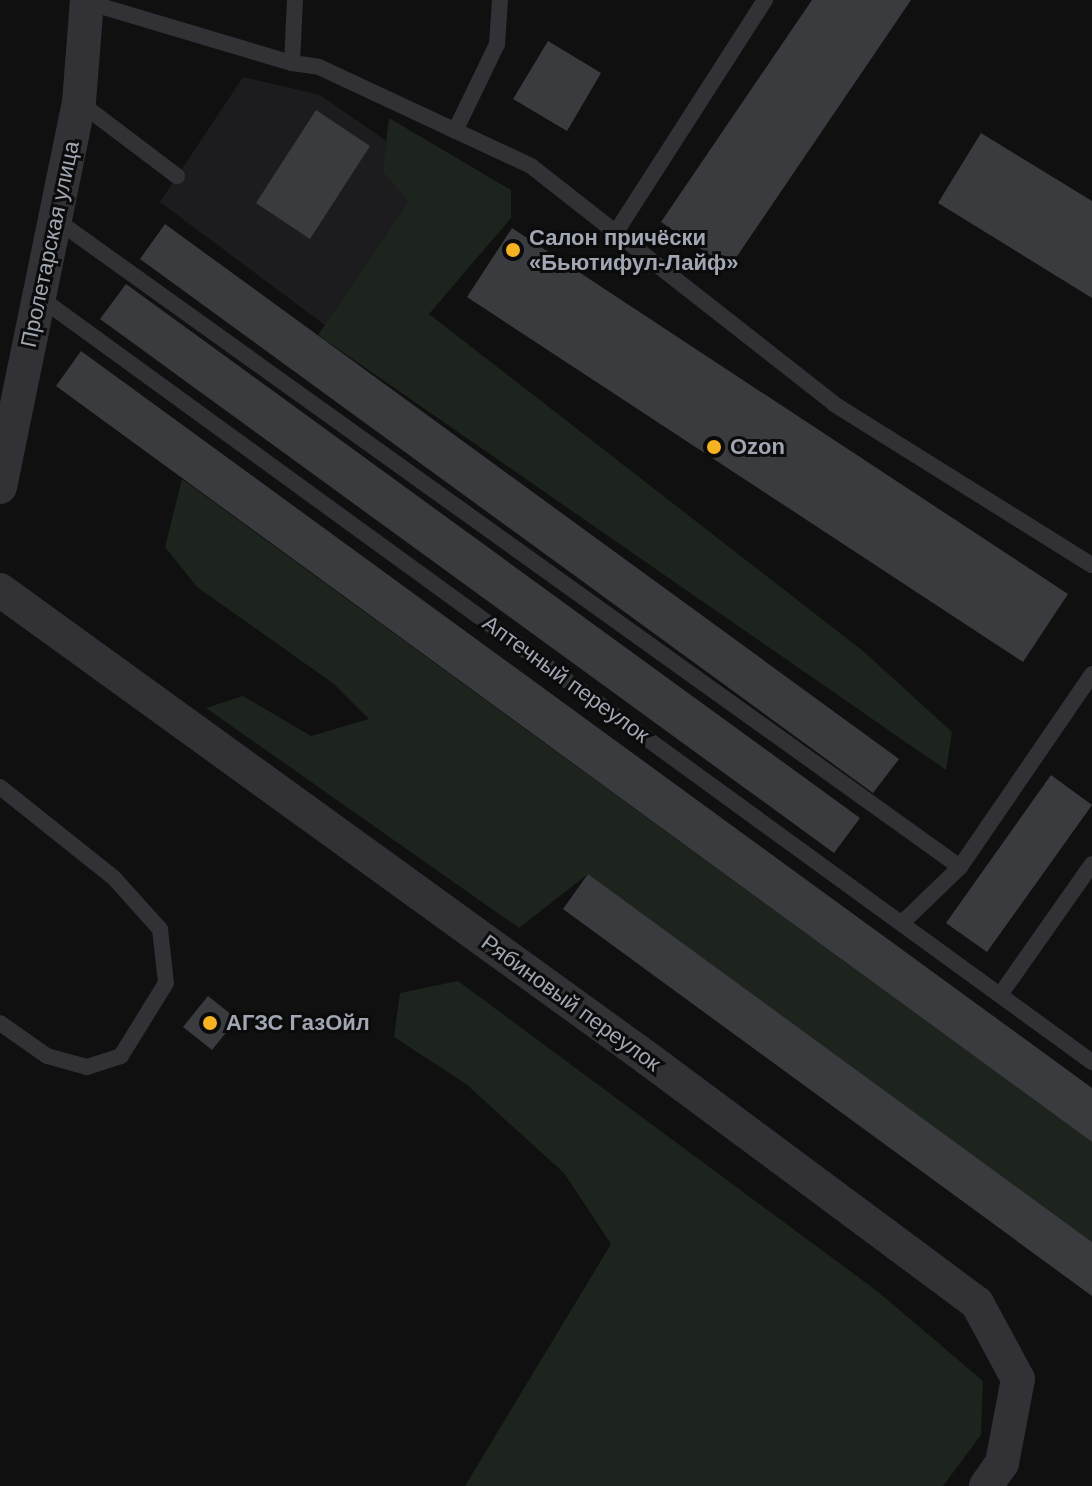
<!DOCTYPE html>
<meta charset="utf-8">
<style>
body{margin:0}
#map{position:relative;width:1092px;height:1486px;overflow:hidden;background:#101011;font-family:Arial,sans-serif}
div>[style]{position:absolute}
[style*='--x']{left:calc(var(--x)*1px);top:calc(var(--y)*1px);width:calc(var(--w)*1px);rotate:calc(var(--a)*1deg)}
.built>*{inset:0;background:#1c1c1e}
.green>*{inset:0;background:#1c241d}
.building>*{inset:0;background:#3a3b3e}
.service>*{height:16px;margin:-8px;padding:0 8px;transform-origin:8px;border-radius:8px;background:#313136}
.minor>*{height:34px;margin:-17px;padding:0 17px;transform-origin:17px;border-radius:17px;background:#313136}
.dots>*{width:22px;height:22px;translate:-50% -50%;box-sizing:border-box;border:4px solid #0b0b0c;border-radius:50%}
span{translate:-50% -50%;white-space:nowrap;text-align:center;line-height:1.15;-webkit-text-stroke:6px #0b0b0c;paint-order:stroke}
.poi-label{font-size:22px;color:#a0a6b2;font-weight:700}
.left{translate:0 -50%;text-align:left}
.street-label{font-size:22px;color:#a0a6b2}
</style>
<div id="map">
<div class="built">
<div style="clip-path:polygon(243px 77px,320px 95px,466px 196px,358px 350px,160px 202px)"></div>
</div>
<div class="green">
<div style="clip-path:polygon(389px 118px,511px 190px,511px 218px,429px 314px,863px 651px,952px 732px,946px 770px,318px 335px,409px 202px,383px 172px)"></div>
<div style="clip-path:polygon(182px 479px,1092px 1142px,1092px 1242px,588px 874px,519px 928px,206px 708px,243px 696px,311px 736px,369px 719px,334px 684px,197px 587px,165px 547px)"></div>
<div style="clip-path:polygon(458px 981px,877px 1291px,983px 1381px,981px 1435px,943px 1486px,465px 1486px,611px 1244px,564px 1173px,466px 1084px,394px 1037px,400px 993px)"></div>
</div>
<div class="building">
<div style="clip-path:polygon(812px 0,911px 0,729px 268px,661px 222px)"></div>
<div style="clip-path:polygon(548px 41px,601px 73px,567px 131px,513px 99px)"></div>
<div style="clip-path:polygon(316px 110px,370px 146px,310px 239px,256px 203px)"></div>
<div style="clip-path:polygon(981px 133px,1092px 201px,1092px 298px,938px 203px)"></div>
<div style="clip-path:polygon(165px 224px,899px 759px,873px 793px,140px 259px)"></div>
<div style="clip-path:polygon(512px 228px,1068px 594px,1023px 662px,467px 297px)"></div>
<div style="clip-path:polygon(126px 284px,860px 818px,834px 853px,100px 319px)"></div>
<div style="clip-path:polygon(81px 351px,1092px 1088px,1092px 1142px,56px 386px)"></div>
<div style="clip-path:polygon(1051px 775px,1092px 805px,987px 952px,946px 923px)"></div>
<div style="clip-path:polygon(588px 874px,1092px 1242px,1092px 1296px,563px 909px)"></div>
<div style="clip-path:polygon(208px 996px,237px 1019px,212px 1050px,183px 1027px)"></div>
</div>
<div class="service">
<div style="--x:87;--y:2;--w:214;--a:16.6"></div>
<div style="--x:292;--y:63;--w:27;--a:8"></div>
<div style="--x:319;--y:67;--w:234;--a:25"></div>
<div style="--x:531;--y:166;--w:385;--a:38.1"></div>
<div style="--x:834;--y:404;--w:304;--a:32"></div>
<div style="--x:292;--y:63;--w:63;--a:-87.3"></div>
<div style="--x:79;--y:102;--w:123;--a:37.1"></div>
<div style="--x:455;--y:131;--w:97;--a:-64.2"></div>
<div style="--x:497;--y:44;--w:44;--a:-86.1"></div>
<div style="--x:55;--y:219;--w:1113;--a:35.6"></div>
<div style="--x:616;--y:232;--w:276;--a:-57.3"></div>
<div style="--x:39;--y:297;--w:1302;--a:36"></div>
<div style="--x:0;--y:787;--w:146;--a:38.6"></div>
<div style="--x:114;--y:878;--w:69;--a:48"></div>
<div style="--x:160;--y:929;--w:54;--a:83.7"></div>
<div style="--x:166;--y:983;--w:86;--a:121.7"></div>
<div style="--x:121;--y:1056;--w:36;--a:162"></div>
<div style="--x:87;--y:1067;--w:41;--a:-164.6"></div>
<div style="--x:47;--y:1056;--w:57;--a:-144.9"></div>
<div style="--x:902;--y:923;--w:81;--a:-44"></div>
<div style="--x:960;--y:867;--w:234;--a:-55.6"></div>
<div style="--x:1000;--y:995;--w:160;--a:-54.9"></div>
</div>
<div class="minor">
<div style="--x:0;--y:487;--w:393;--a:-78.4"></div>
<div style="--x:79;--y:102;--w:102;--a:-85.5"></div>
<div style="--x:0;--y:590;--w:799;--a:35.88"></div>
<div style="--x:647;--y:1058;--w:411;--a:36.6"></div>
<div style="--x:977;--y:1303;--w:86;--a:61.7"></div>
<div style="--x:1018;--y:1379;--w:86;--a:100.8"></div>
<div style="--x:1002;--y:1463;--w:28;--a:125"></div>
</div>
<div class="dots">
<div style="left:513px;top:250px;background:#f5b223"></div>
<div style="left:714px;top:447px;background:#f5b223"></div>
<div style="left:210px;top:1023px;background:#f5b223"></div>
</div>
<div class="poi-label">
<span class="left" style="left:529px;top:250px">Салон причёски<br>«Бьютифул-Лайф»</span>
<span class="left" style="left:730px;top:447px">Ozon</span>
<span class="left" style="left:226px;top:1023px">АГЗС ГазОйл</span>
</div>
<div class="street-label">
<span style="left:50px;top:244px;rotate:-78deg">Пролетарская улица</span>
<span style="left:566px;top:679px;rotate:36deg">Аптечный переулок</span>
<span style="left:571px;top:1003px;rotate:36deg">Рябиновый переулок</span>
</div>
</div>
